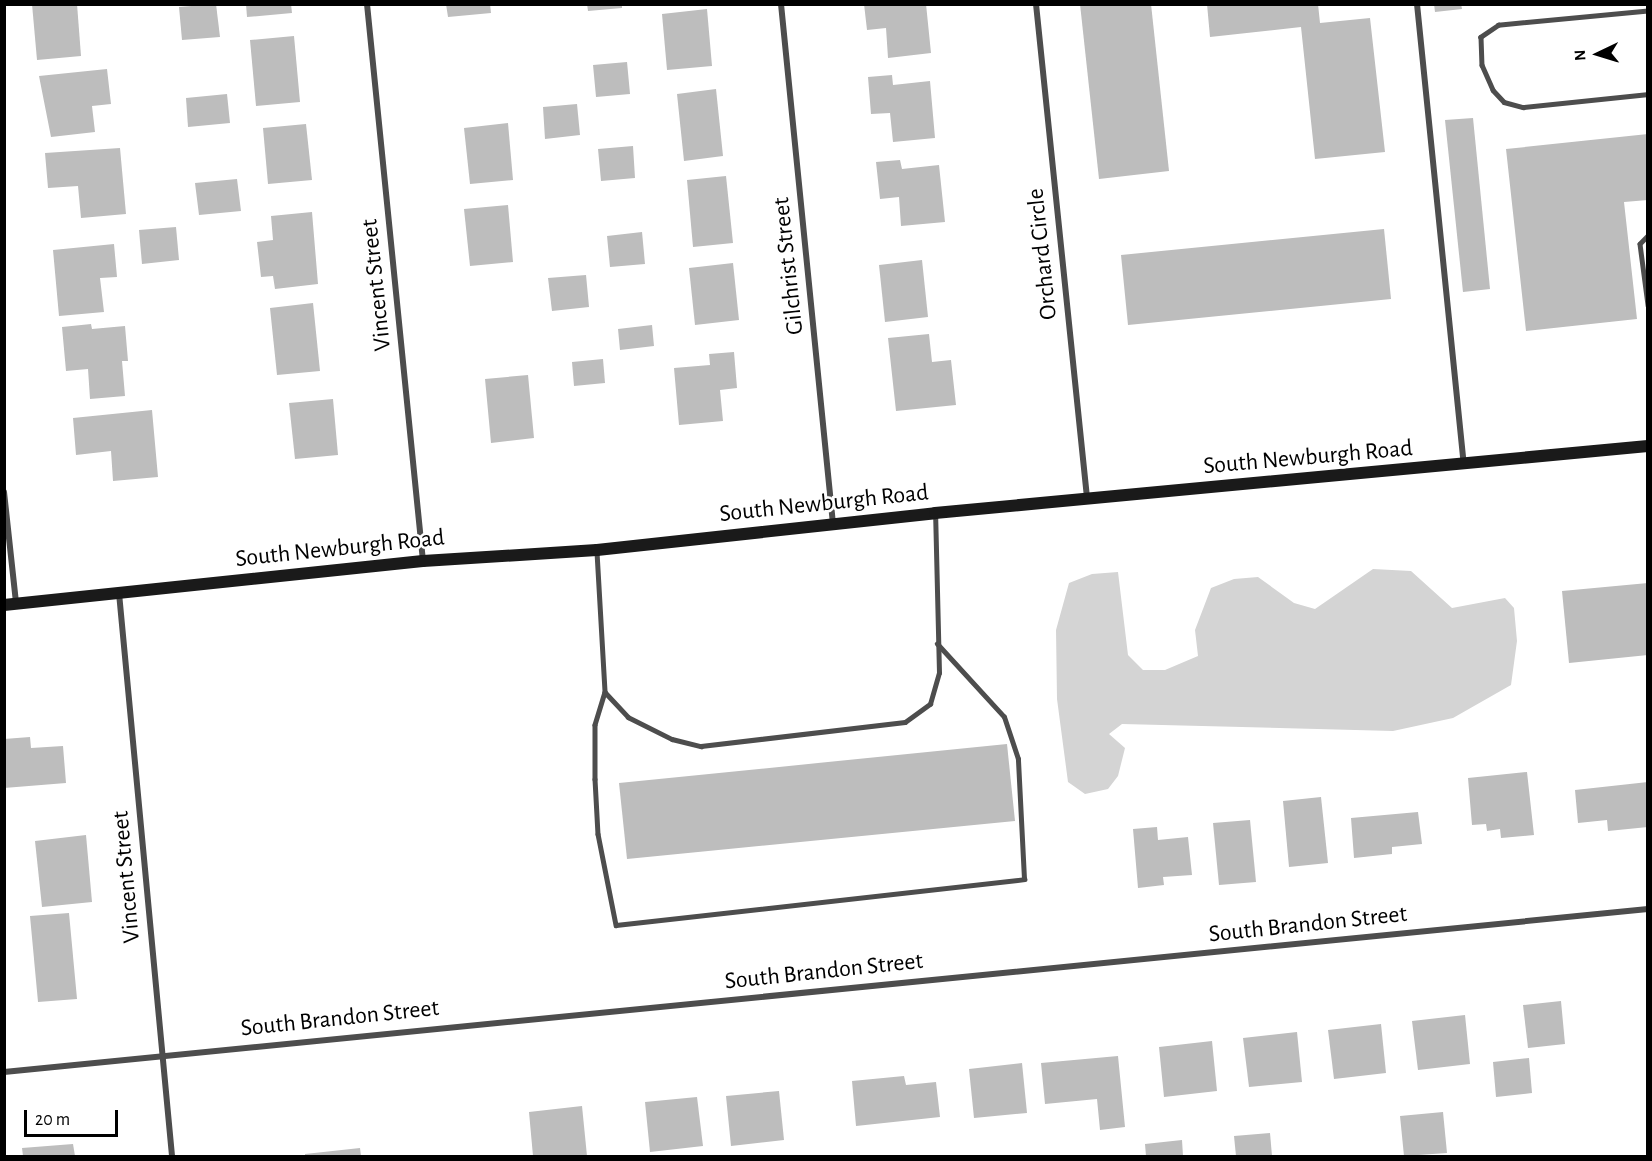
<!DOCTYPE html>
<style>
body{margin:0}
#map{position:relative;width:1652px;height:1161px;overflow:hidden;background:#fff;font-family:"Alegreya Sans",sans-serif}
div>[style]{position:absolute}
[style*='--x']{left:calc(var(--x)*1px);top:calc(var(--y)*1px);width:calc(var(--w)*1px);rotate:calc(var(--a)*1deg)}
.green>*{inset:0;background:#d4d4d4}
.building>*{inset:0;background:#bdbdbd}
.service>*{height:4.5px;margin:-2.25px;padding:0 2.25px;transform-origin:2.25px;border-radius:2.25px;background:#4d4d4d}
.minor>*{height:6px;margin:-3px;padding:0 3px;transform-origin:3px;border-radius:3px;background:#4d4d4d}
.secondary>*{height:12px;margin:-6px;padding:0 6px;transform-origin:6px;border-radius:6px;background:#1a1a1a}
span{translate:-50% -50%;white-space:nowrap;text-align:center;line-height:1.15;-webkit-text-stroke:5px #fff;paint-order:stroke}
.street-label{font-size:24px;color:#000}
.frame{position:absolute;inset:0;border:6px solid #000;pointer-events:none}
.north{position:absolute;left:1568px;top:24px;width:60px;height:60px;-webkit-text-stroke:4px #fff;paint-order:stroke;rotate:266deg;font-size:16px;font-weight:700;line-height:24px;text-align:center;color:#000}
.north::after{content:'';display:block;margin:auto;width:21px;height:27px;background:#000;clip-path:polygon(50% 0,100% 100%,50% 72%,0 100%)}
.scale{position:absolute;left:24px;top:1110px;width:94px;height:27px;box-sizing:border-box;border:3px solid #000;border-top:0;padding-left:8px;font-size:18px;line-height:21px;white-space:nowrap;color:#000;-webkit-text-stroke:4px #fff;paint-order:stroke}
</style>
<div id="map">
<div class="green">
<div style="clip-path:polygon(1373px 569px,1411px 571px,1452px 608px,1505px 598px,1514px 608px,1517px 641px,1511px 685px,1453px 718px,1393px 731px,1122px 724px,1109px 734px,1125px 748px,1118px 776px,1108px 789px,1085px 794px,1068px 782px,1057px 699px,1056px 630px,1069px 583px,1092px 574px,1118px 572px,1128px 655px,1143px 670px,1165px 670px,1198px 656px,1195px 630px,1211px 588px,1234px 579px,1258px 577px,1294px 603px,1315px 609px)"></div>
</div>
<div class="building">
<div style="clip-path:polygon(32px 4px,77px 4px,81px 56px,37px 60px)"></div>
<div style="clip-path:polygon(216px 4px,220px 37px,182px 40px,179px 7px)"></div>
<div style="clip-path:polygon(246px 4px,291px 4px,292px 13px,247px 17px)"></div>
<div style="clip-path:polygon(446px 4px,490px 4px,491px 13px,448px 17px)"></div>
<div style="clip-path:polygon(587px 4px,622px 4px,622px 8px,588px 11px)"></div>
<div style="clip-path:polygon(864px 4px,926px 4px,931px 53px,888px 58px,886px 28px,867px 30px)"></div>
<div style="clip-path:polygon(1080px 4px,1151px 4px,1169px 171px,1099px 179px)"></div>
<div style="clip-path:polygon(1207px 4px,1318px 4px,1320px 23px,1370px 18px,1385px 152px,1315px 159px,1301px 27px,1210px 37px)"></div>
<div style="clip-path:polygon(1434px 4px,1461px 4px,1462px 9px,1435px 12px)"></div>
<div style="clip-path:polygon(707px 9px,712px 66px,667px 70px,662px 14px)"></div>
<div style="clip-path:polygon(294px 36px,300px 102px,256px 106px,250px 40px)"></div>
<div style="clip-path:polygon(627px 62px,630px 94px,596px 97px,593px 65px)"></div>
<div style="clip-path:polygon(107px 69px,111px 104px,92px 106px,95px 132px,51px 137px,39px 76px)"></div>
<div style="clip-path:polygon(892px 75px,893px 85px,930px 81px,935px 138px,893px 142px,890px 113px,871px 114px,868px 77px)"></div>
<div style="clip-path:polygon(716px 89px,723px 156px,684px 161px,677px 94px)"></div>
<div style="clip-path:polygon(227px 94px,230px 123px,188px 127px,186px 98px)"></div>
<div style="clip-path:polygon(577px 104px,580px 135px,545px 139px,543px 107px)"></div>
<div style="clip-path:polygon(1473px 118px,1490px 289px,1463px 292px,1445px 120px)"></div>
<div style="clip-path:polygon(508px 123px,513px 180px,470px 184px,464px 128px)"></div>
<div style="clip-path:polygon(306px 124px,312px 180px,268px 184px,263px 128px)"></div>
<div style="clip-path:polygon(1648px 134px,1648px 200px,1624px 202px,1637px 319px,1526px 331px,1506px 149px)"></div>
<div style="clip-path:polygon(633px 146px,635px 178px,601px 181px,598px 149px)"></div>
<div style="clip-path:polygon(120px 148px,126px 214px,81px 218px,78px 186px,48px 188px,45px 153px)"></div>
<div style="clip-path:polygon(900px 160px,902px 169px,939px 165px,945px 222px,901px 226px,899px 197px,880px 199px,876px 162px)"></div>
<div style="clip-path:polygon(726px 176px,733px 243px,693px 247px,687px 180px)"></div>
<div style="clip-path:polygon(237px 179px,241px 211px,199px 215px,195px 183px)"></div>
<div style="clip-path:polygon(508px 205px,513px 262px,470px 266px,464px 209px)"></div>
<div style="clip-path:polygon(312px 212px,318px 284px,275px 289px,273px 276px,261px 277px,257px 242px,273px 240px,271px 216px)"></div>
<div style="clip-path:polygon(176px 227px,179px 260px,142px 264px,139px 230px)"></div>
<div style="clip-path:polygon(1384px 229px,1391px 299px,1128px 325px,1121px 255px)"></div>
<div style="clip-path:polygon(642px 232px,645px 264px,610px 267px,607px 236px)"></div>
<div style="clip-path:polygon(114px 244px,117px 277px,100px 278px,104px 312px,59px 316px,53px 250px)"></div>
<div style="clip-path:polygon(922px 260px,928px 317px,885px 322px,879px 265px)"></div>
<div style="clip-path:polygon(733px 263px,739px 320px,695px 325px,689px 268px)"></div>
<div style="clip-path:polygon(586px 275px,589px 307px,552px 311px,548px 278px)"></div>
<div style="clip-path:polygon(313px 303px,320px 371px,277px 375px,270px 308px)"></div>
<div style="clip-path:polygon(91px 324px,92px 329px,125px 326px,128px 361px,122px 361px,125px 396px,90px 399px,88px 369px,66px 371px,62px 327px)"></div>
<div style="clip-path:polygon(652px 325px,654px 346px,620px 350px,618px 329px)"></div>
<div style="clip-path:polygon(929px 334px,932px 362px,951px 360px,956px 405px,896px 411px,888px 338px)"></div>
<div style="clip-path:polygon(734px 352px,737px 388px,720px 390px,723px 421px,679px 425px,674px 368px,710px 365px,709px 354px)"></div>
<div style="clip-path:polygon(603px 359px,605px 383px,574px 386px,572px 362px)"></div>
<div style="clip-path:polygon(528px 375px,534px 438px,491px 443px,485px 379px)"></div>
<div style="clip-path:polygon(333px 399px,338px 455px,295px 459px,289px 403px)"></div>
<div style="clip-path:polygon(152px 410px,158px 477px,113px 481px,111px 451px,76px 455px,73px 418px)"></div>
<div style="clip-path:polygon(1648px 583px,1648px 655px,1569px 663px,1562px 591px)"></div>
<div style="clip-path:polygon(30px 737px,31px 748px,63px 746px,66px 783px,4px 788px,4px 739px)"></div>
<div style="clip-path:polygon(1007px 744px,1015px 821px,627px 859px,619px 783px)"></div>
<div style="clip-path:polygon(1527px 772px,1534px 835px,1501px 838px,1500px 829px,1487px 831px,1486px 824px,1472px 825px,1468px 778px)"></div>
<div style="clip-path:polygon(1648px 782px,1648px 827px,1608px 831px,1607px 820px,1578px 823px,1575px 790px)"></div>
<div style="clip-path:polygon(1321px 797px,1328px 863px,1289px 867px,1283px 801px)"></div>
<div style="clip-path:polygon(1418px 812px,1422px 844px,1392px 847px,1392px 854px,1354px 858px,1351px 818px)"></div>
<div style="clip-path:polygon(1250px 820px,1256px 882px,1219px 885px,1213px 823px)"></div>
<div style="clip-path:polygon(1157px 827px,1158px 840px,1188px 837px,1192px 875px,1163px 877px,1164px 885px,1138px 888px,1133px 829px)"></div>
<div style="clip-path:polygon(86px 835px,92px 902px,42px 907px,35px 841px)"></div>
<div style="clip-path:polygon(69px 913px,77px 999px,38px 1002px,30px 916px)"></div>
<div style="clip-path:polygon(1561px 1001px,1565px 1044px,1528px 1048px,1523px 1005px)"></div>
<div style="clip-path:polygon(1465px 1015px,1470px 1064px,1418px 1070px,1412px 1021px)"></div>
<div style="clip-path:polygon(1381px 1024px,1386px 1073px,1334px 1079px,1328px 1030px)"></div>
<div style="clip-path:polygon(1297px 1032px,1302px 1082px,1249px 1087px,1243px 1038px)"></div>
<div style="clip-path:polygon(1212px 1041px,1217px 1091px,1164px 1097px,1159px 1047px)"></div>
<div style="clip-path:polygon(1118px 1056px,1125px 1127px,1100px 1130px,1097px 1099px,1045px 1104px,1041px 1063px)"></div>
<div style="clip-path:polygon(1529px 1058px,1532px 1093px,1496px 1097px,1493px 1062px)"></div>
<div style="clip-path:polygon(1022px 1063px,1027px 1113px,974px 1118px,969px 1069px)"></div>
<div style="clip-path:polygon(904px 1076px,906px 1085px,936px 1082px,940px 1117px,856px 1126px,852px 1081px)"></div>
<div style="clip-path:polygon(779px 1091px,784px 1140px,731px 1146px,726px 1096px)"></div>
<div style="clip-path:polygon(697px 1097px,703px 1146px,650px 1152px,645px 1102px)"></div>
<div style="clip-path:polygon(582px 1106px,587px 1156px,533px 1156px,529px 1112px)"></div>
<div style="clip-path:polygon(1443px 1112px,1447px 1153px,1404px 1156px,1400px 1116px)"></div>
<div style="clip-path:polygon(1270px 1133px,1272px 1156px,1236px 1156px,1234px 1136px)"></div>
<div style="clip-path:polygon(1182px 1140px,1183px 1156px,1146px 1156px,1145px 1144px)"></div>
<div style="clip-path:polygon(73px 1144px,75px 1156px,23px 1156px,22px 1148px)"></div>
<div style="clip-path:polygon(360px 1148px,361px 1156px,305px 1156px,305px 1154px)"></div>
</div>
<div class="service">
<div style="--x:1648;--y:11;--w:150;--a:174.6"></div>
<div style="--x:1499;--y:25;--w:22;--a:146"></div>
<div style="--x:1481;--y:37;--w:28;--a:88"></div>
<div style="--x:1482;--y:65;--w:27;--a:66"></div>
<div style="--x:1493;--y:90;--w:16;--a:47"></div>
<div style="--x:1504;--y:102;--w:20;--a:15"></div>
<div style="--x:1523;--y:107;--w:126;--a:-5.9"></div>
<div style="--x:1648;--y:236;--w:11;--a:135"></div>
<div style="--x:1640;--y:244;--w:62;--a:82.5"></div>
<div style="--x:597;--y:552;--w:140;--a:86.7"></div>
<div style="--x:605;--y:692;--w:34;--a:47"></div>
<div style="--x:628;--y:717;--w:49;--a:26.6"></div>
<div style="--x:672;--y:739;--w:30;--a:14"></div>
<div style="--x:701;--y:746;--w:205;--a:-6.7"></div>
<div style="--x:905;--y:722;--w:31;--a:-36"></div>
<div style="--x:930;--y:704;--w:32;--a:-74"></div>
<div style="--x:939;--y:673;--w:160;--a:-91.4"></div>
<div style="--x:605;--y:692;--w:34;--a:107"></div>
<div style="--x:595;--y:725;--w:54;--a:90"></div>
<div style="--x:595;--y:779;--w:55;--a:86.9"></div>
<div style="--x:598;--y:834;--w:93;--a:78.8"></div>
<div style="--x:616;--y:925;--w:411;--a:-6.4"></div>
<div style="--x:1024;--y:879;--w:120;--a:-92.9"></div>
<div style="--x:1018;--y:759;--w:44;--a:-108.4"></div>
<div style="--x:1004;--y:717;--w:99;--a:-132.5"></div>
</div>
<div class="minor">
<div style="--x:367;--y:4;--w:560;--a:84.26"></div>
<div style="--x:781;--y:4;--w:523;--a:84.29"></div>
<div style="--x:1036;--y:4;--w:497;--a:84.1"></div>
<div style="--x:1417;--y:4;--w:462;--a:84.2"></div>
<div style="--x:4;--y:492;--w:112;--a:83.8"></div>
<div style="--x:119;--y:593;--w:565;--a:84.62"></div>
<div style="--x:4;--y:1072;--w:1652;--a:-5.66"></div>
</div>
<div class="secondary">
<div style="--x:4;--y:605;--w:421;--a:-6"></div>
<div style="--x:423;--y:561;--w:174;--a:-3.6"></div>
<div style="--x:597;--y:550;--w:340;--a:-6.2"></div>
<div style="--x:935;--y:513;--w:716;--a:-5.37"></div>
</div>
<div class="street-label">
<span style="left:1043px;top:254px;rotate:-96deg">Orchard Circle</span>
<span style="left:789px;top:266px;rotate:-96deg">Gilchrist Street</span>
<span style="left:377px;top:285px;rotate:-96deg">Vincent Street</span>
<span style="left:1308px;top:458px;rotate:-5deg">South Newburgh Road</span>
<span style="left:824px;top:504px;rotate:-6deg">South Newburgh Road</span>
<span style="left:340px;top:549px;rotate:-6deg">South Newburgh Road</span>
<span style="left:127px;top:877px;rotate:-95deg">Vincent Street</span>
<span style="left:1308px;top:925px;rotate:-6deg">South Brandon Street</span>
<span style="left:824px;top:972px;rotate:-6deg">South Brandon Street</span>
<span style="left:340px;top:1019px;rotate:-6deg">South Brandon Street</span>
</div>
<div class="frame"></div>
<div class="north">N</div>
<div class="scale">20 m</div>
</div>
